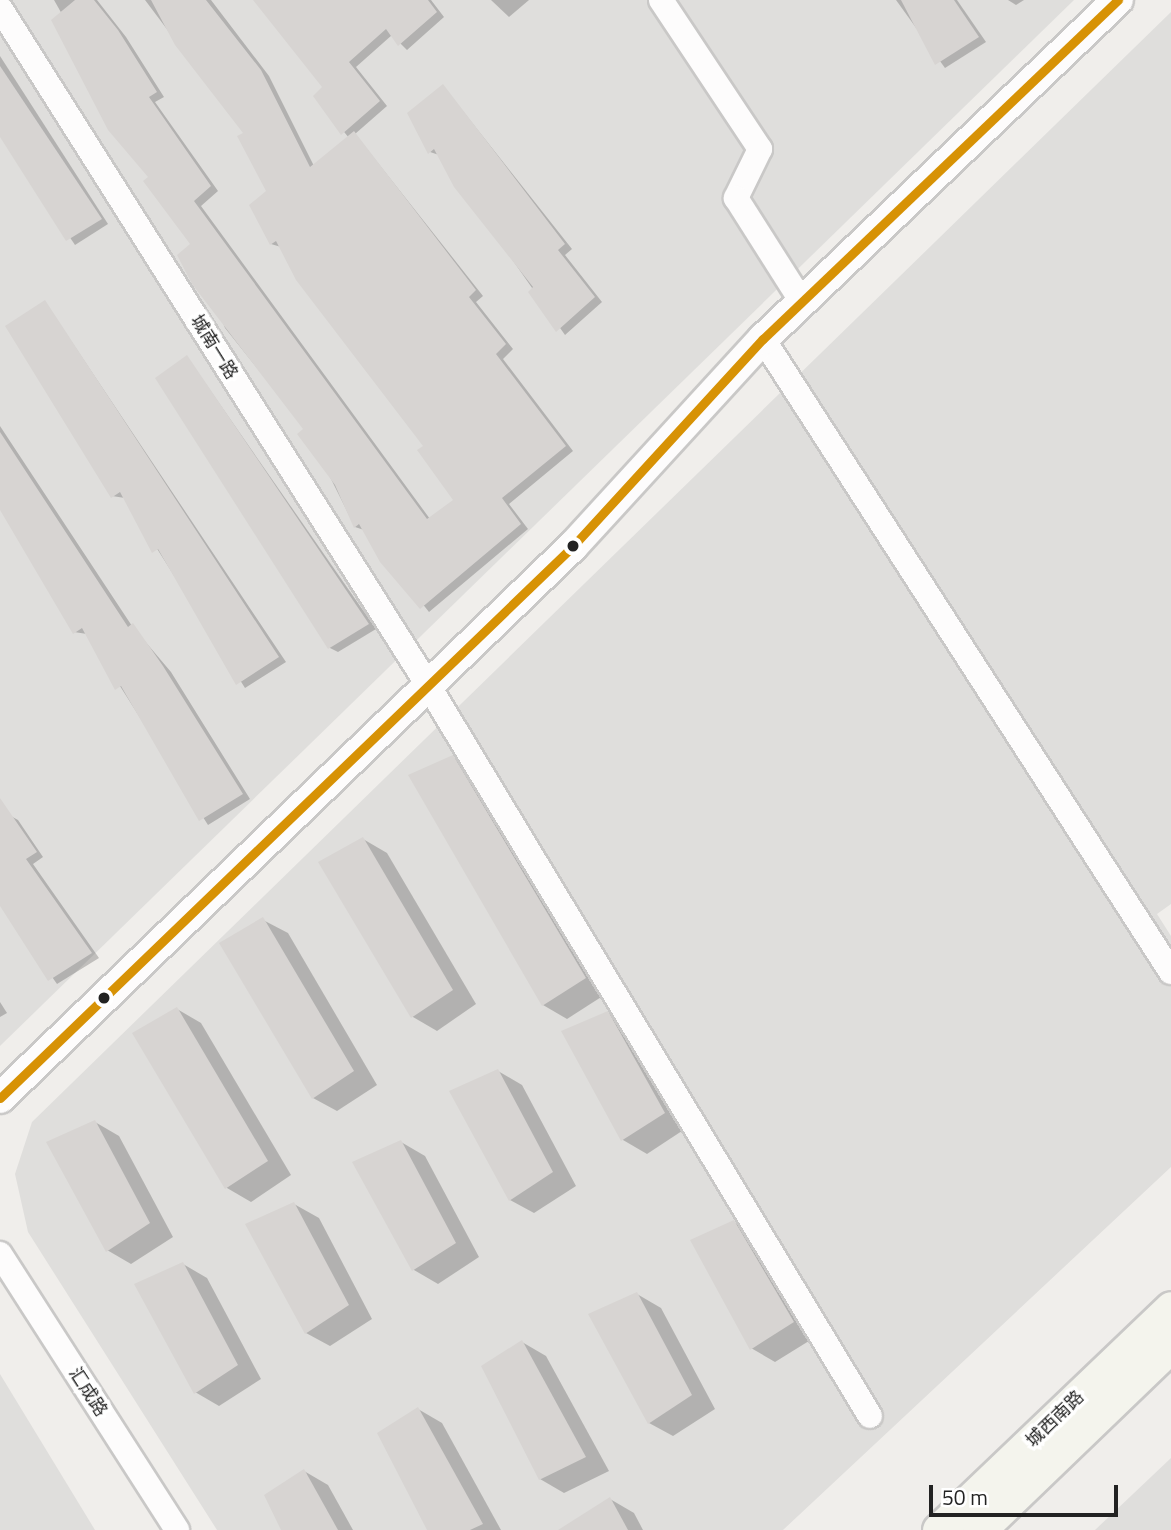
<!DOCTYPE html>
<meta charset="utf-8">
<style>
body{margin:0}
#map{position:relative;width:1171px;height:1530px;overflow:hidden;background:#f0eeeb;font-family:"Titillium Web","Noto Sans SC",sans-serif}
div>[style]{position:absolute}
[style*='--x']{left:calc(var(--x)*1px);top:calc(var(--y)*1px);width:calc(var(--w)*1px);rotate:calc(var(--a)*1deg)}
.residential>*{inset:0;background:#dfdedc}
.shadow>*{inset:0;background:#0003}
.building>*{inset:0;background:#d7d4d2}
.roads{filter:drop-shadow(2px 0 #c9c8c7) drop-shadow(-2px 0 #c9c8c7) drop-shadow(0 2px #c9c8c7) drop-shadow(0 -2px #c9c8c7)}
.minor>*{height:24px;margin:-12px;padding:0 12px;transform-origin:12px;border-radius:12px;background:#fdfcfc}
.tertiary>*{height:30px;margin:-15px;padding:0 15px;transform-origin:15px;border-radius:15px;background:#fdfcfc}
.secondary>*{height:33px;margin:-16.5px;padding:0 16.5px;transform-origin:16.5px;border-radius:16.5px;background:#f4f4ed}
.bus-1>*{height:9px;margin:-4.5px;padding:0 4.5px;transform-origin:4.5px;border-radius:4.5px;background:#d79205}
.dots>*{width:19px;height:19px;translate:-50% -50%;box-sizing:border-box;border:4px solid #fff;border-radius:50%}
span{translate:-50% -50%;white-space:nowrap;text-align:center;line-height:1.15;-webkit-text-stroke:7px #fff;paint-order:stroke}
.street-label{font-size:18px;color:#222}
.scale{position:absolute;left:929px;top:1485px;width:189px;height:32px;box-sizing:border-box;border:4px solid #222;border-top:0;padding-left:9px;font-size:21px;line-height:24px;white-space:nowrap;color:#222;-webkit-text-stroke:5px #fff;paint-order:stroke}
</style>
<div id="map">
<div class="residential">
<div style="clip-path:polygon(0 0,1074px 0,0 1046px)"></div>
<div style="clip-path:polygon(1171px 12px,1171px 904px,1157px 914px,1171px 936px,1171px 1167px,783px 1530px,217px 1530px,28px 1232px,15px 1174px,32px 1122px)"></div>
<div style="clip-path:polygon(0 1374px,95px 1530px,0 1530px)"></div>
<div style="clip-path:polygon(1171px 1458px,1171px 1530px,1095px 1530px)"></div>
</div>
<div class="shadow">
<div style="clip-path:polygon(54px 0,97px 0,126px 37px,164px 97px,155px 102px,218px 191px,201px 206px,430px 519px,455px 500px,425px 446px,281px 247px,271px 244px,251px 205px,268px 191px,245px 133px,145px 0,211px 0,269px 76px,314px 166px,349px 138px,315px 96px,325px 88px,255px 0,431px 0,444px 17px,407px 50px,392px 35px,356px 67px,387px 106px,355px 134px,483px 296px,476px 302px,513px 349px,503px 359px,573px 451px,509px 504px,528px 529px,429px 612px,364px 530px,355px 527px,306px 429px,225px 328px,192px 245px)"></div>
<div style="clip-path:polygon(491px 0,529px 0,509px 17px)"></div>
<div style="clip-path:polygon(896px 0,957px 0,986px 42px,945px 68px)"></div>
<div style="clip-path:polygon(1008px 0,1024px 0,1016px 5px)"></div>
<div style="clip-path:polygon(0 56px,108px 224px,75px 245px,0 133px)"></div>
<div style="clip-path:polygon(443px 86px,572px 249px,565px 255px,602px 302px,565px 335px,439px 155px,430px 152px)"></div>
<div style="clip-path:polygon(45px 302px,286px 662px,245px 688px,125px 498px,112px 496px)"></div>
<div style="clip-path:polygon(187px 357px,376px 629px,338px 652px,330px 648px)"></div>
<div style="clip-path:polygon(0 426px,132px 626px,171px 672px,250px 799px,208px 825px,87px 634px,74px 632px,0 506px)"></div>
<div style="clip-path:polygon(453px 757px,477px 771px,609px 992px,567px 1019px,543px 1005px)"></div>
<div style="clip-path:polygon(0 810px,18px 820px,43px 857px,33px 864px,99px 958px,57px 984px,0 903px)"></div>
<div style="clip-path:polygon(363px 839px,387px 853px,476px 1004px,437px 1031px,413px 1017px,321px 863px)"></div>
<div style="clip-path:polygon(263px 920px,288px 933px,377px 1085px,337px 1111px,313px 1098px)"></div>
<div style="clip-path:polygon(0 1002px,7px 1013px,0 1017px)"></div>
<div style="clip-path:polygon(177px 1009px,201px 1023px,291px 1175px,251px 1202px,227px 1188px)"></div>
<div style="clip-path:polygon(608px 1013px,632px 1027px,688px 1127px,647px 1154px,623px 1140px)"></div>
<div style="clip-path:polygon(498px 1071px,522px 1085px,576px 1186px,534px 1213px,510px 1200px)"></div>
<div style="clip-path:polygon(95px 1122px,119px 1136px,173px 1237px,131px 1264px,107px 1250px)"></div>
<div style="clip-path:polygon(401px 1142px,425px 1156px,479px 1257px,438px 1284px,414px 1270px,355px 1162px)"></div>
<div style="clip-path:polygon(294px 1204px,319px 1218px,372px 1319px,330px 1346px,306px 1333px)"></div>
<div style="clip-path:polygon(734px 1222px,758px 1236px,817px 1336px,775px 1362px,751px 1348px)"></div>
<div style="clip-path:polygon(183px 1264px,207px 1278px,261px 1379px,219px 1406px,195px 1392px)"></div>
<div style="clip-path:polygon(637px 1294px,661px 1308px,715px 1409px,673px 1436px,649px 1423px)"></div>
<div style="clip-path:polygon(522px 1342px,546px 1356px,609px 1471px,564px 1493px,540px 1479px)"></div>
<div style="clip-path:polygon(418px 1409px,442px 1423px,501px 1530px,429px 1530px)"></div>
<div style="clip-path:polygon(304px 1471px,328px 1485px,353px 1530px,283px 1530px)"></div>
<div style="clip-path:polygon(610px 1499px,634px 1513px,643px 1530px,575px 1530px)"></div>
</div>
<div class="building">
<div style="clip-path:polygon(75px 0,94px 0,118px 30px,157px 92px,149px 97px,211px 186px,194px 201px,427px 519px,453px 500px,417px 450px,423px 446px,296px 280px,276px 241px,270px 245px,249px 205px,266px 191px,237px 136px,243px 133px,175px 45px,151px 0,206px 0,261px 70px,310px 167px,354px 131px,476px 290px,469px 297px,506px 344px,496px 354px,566px 446px,502px 498px,521px 524px,420px 609px,380px 562px,359px 524px,354px 528px,335px 485px,297px 434px,303px 429px,192px 284px,177px 255px,190px 244px,143px 181px,148px 177px,108px 130px,51px 20px)"></div>
<div style="clip-path:polygon(253px 0,428px 0,437px 12px,398px 46px,386px 29px,349px 62px,380px 101px,341px 135px,313px 96px,322px 87px)"></div>
<div style="clip-path:polygon(901px 0,954px 0,979px 37px,935px 65px)"></div>
<div style="clip-path:polygon(0 66px,102px 219px,66px 241px,0 137px)"></div>
<div style="clip-path:polygon(443px 84px,565px 244px,558px 250px,595px 297px,556px 332px,528px 292px,533px 287px,454px 187px,434px 149px,428px 154px,407px 113px)"></div>
<div style="clip-path:polygon(45px 300px,279px 657px,236px 685px,158px 549px,152px 553px,120px 492px,111px 498px,5px 326px)"></div>
<div style="clip-path:polygon(187px 355px,369px 624px,328px 649px,155px 378px)"></div>
<div style="clip-path:polygon(0 432px,128px 627px,133px 623px,163px 666px,243px 794px,199px 821px,121px 686px,115px 690px,82px 628px,73px 634px,0 510px)"></div>
<div style="clip-path:polygon(453px 755px,586px 978px,542px 1006px,408px 775px)"></div>
<div style="clip-path:polygon(0 798px,37px 852px,26px 859px,92px 953px,48px 981px,0 906px)"></div>
<div style="clip-path:polygon(363px 837px,453px 990px,411px 1018px,318px 862px)"></div>
<div style="clip-path:polygon(263px 917px,354px 1071px,312px 1099px,219px 943px)"></div>
<div style="clip-path:polygon(177px 1007px,268px 1161px,225px 1189px,132px 1033px)"></div>
<div style="clip-path:polygon(608px 1011px,665px 1113px,621px 1141px,561px 1031px)"></div>
<div style="clip-path:polygon(498px 1069px,553px 1172px,509px 1201px,449px 1091px)"></div>
<div style="clip-path:polygon(95px 1120px,150px 1223px,106px 1252px,46px 1142px)"></div>
<div style="clip-path:polygon(401px 1140px,456px 1243px,412px 1271px,352px 1162px)"></div>
<div style="clip-path:polygon(294px 1202px,349px 1305px,305px 1334px,245px 1224px)"></div>
<div style="clip-path:polygon(734px 1220px,794px 1322px,750px 1350px,690px 1240px)"></div>
<div style="clip-path:polygon(183px 1262px,238px 1365px,194px 1394px,134px 1284px)"></div>
<div style="clip-path:polygon(637px 1292px,692px 1395px,648px 1424px,588px 1314px)"></div>
<div style="clip-path:polygon(522px 1340px,586px 1457px,539px 1480px,481px 1366px)"></div>
<div style="clip-path:polygon(418px 1407px,483px 1524px,470px 1530px,427px 1530px,377px 1433px)"></div>
<div style="clip-path:polygon(304px 1469px,338px 1530px,281px 1530px,264px 1495px)"></div>
<div style="clip-path:polygon(610px 1497px,628px 1530px,558px 1530px)"></div>
</div>
<div class="roads">
<div class="minor">
<div style="--x:661;--y:0;--w:179;--a:56.4"></div>
<div style="--x:760;--y:149;--w:55;--a:116.1"></div>
<div style="--x:736;--y:198;--w:123;--a:57.6"></div>
<div style="--x:0;--y:8;--w:801;--a:57.7"></div>
<div style="--x:428;--y:685;--w:854;--a:58.84"></div>
<div style="--x:763;--y:339;--w:753;--a:57.2"></div>
<div style="--x:0;--y:1254;--w:328;--a:57.3"></div>
</div>
<div class="tertiary">
<div style="--x:0;--y:1098;--w:796;--a:-43.93"></div>
<div style="--x:573;--y:546;--w:281;--a:-47.5"></div>
<div style="--x:763;--y:339;--w:491;--a:-43.7"></div>
</div>
<div class="secondary">
<div style="--x:939;--y:1530;--w:321;--a:-43.7"></div>
<div style="--x:979;--y:1530;--w:267;--a:-43.9"></div>
</div>
</div>
<div class="bus-1">
<div style="--x:0;--y:1098;--w:796;--a:-43.93"></div>
<div style="--x:573;--y:546;--w:281;--a:-47.5"></div>
<div style="--x:763;--y:339;--w:491;--a:-43.7"></div>
</div>
<div class="dots">
<div style="left:573px;top:546px;background:#222"></div>
<div style="left:104px;top:998px;background:#222"></div>
</div>
<div class="street-label">
<span style="left:214px;top:347px;rotate:58deg">城南一路</span>
<span style="left:88px;top:1392px;rotate:57deg">汇成路</span>
<span style="left:1055px;top:1419px;rotate:-44deg">城西南路</span>
</div>
<div class="scale">50 m</div>
</div>
